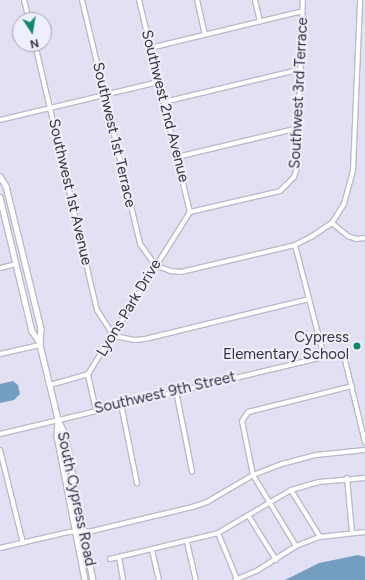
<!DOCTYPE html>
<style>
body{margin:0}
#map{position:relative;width:365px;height:580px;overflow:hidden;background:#e2e1f3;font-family:Figtree,sans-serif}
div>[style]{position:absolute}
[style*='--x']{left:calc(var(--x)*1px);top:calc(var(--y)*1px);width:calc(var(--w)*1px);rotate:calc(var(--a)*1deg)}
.water>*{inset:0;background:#739ebf}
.roads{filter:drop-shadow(1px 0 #bbbacb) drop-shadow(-1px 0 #bbbacb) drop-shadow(0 1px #bbbacb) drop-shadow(0 -1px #bbbacb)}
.minor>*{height:4px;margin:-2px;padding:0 2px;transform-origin:2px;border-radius:2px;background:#fff}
.tertiary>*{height:4.5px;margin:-2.25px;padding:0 2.25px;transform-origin:2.25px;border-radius:2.25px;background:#fff}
.dots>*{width:11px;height:11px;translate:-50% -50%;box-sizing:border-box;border:2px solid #efeefd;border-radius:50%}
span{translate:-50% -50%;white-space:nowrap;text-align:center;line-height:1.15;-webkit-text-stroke:4px #efeefd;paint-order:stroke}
.street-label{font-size:15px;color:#34333a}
.poi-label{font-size:15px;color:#34333a}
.right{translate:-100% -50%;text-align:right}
.north{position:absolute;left:12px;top:12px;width:40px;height:40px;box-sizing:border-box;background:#efeefd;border:1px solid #a4a3af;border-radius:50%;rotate:168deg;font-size:11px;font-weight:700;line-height:16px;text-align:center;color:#34333a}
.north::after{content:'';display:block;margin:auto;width:14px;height:18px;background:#11896b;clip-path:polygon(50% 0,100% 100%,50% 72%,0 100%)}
</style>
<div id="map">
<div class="water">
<div style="clip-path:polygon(13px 381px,18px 385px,20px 394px,14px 400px,0 403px,0 384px)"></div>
<div style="clip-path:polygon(358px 555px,365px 557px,365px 580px,285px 580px,319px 563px)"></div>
</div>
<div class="roads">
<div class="minor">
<div style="--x:24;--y:0;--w:21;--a:76"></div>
<div style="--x:82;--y:0;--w:251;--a:76.6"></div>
<div style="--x:140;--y:244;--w:26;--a:54"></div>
<div style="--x:155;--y:265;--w:17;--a:21"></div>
<div style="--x:171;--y:271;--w:10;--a:6"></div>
<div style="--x:181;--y:272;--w:117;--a:-13.3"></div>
<div style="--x:295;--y:245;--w:18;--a:-27"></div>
<div style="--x:311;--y:237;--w:25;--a:-34"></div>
<div style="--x:332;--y:223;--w:22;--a:-58"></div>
<div style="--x:344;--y:204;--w:35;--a:-75"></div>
<div style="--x:353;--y:170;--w:170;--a:-87.6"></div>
<div style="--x:139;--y:0;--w:218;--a:76.5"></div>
<div style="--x:197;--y:0;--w:35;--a:77"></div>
<div style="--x:255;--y:0;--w:22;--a:77"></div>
<div style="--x:35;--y:44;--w:273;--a:76.9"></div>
<div style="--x:97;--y:310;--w:31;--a:57"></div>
<div style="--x:114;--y:336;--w:21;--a:11"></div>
<div style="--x:135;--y:340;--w:10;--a:-6"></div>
<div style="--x:145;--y:339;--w:169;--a:-13.7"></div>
<div style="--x:150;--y:48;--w:157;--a:-13.6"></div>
<div style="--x:164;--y:102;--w:141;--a:-13.5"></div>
<div style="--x:0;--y:120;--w:163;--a:-13.5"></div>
<div style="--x:177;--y:157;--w:125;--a:-13.4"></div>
<div style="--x:190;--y:212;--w:92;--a:-13.1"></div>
<div style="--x:280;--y:191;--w:20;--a:-45"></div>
<div style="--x:294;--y:177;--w:9;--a:-72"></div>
<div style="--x:297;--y:168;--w:168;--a:-88"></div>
<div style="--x:332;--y:223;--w:21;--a:39"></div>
<div style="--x:348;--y:236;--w:9;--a:21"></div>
<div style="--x:356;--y:239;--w:9;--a:-6"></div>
<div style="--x:295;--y:245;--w:115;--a:75.4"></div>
<div style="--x:0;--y:268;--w:16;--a:-14"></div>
<div style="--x:0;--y:354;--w:41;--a:-12.7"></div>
<div style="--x:50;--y:385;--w:40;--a:-16"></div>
<div style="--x:176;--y:391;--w:82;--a:78.7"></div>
<div style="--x:121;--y:404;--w:81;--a:78.6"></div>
<div style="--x:96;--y:410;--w:37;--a:-103"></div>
<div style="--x:88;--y:374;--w:191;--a:-57.8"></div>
<div style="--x:0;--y:434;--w:353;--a:-13.4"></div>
<div style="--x:343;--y:352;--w:93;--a:76.3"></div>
<div style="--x:0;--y:450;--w:96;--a:76.1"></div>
<div style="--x:347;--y:478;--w:54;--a:84.7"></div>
<div style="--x:291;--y:490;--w:55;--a:58.3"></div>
<div style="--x:248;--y:515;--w:53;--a:58.1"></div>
<div style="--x:218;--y:533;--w:50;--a:67.6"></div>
<div style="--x:187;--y:542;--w:39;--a:77"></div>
<div style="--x:296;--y:546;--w:83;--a:-121.2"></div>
<div style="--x:253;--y:475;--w:55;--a:-101.5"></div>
<div style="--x:242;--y:421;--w:11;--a:-56"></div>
<div style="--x:248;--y:412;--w:107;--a:-14"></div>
<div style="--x:0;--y:548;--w:71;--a:-13.1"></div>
<div style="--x:69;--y:532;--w:23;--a:-2"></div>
<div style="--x:92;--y:531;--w:103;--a:-13.5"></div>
<div style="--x:192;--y:507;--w:16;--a:-18"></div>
<div style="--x:207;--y:502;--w:53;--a:-30.4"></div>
<div style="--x:253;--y:475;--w:31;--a:-21"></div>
<div style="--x:282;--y:464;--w:35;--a:-15"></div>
<div style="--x:316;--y:455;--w:49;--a:-5.8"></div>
<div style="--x:152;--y:550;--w:31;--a:77"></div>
<div style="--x:119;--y:557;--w:23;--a:80"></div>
<div style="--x:110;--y:559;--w:111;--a:-13.5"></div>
<div style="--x:218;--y:533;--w:85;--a:-30.5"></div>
<div style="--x:291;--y:490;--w:29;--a:-16"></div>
<div style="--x:319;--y:482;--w:46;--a:-5"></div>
<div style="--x:235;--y:580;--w:25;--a:-23"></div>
<div style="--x:258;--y:570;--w:45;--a:-32.3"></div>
<div style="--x:296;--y:546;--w:26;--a:-21"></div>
<div style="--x:320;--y:537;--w:45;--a:-6.3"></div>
</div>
<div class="tertiary">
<div style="--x:0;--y:176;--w:12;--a:59"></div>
<div style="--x:6;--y:186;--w:147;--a:76.2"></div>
<div style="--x:41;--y:329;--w:16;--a:94"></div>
<div style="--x:40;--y:345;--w:76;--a:76.3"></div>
<div style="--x:58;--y:419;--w:17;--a:66"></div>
<div style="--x:65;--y:435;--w:148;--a:79.1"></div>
<div style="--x:0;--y:197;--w:138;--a:76.6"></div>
<div style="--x:32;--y:331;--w:14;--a:56"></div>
<div style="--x:58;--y:421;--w:15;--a:94"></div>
<div style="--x:57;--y:436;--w:147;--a:79"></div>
</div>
</div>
<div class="dots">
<div style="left:357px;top:346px;background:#11896b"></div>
</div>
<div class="street-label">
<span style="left:299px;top:93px;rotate:-87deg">Southwest 3rd Terrace</span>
<span style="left:165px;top:106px;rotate:76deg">Southwest 2nd Avenue</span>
<span style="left:114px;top:135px;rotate:77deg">Southwest 1st Terrace</span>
<span style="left:70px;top:192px;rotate:77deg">Southwest 1st Avenue</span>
<span style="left:129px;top:308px;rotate:-59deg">Lyons Park Drive</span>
<span style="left:165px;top:393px;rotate:-13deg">Southwest 9th Street</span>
<span style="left:76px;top:499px;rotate:78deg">South Cypress Road</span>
</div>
<div class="poi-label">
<span class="right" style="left:349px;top:346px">Cypress<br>Elementary School</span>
</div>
<div class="north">N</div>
</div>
